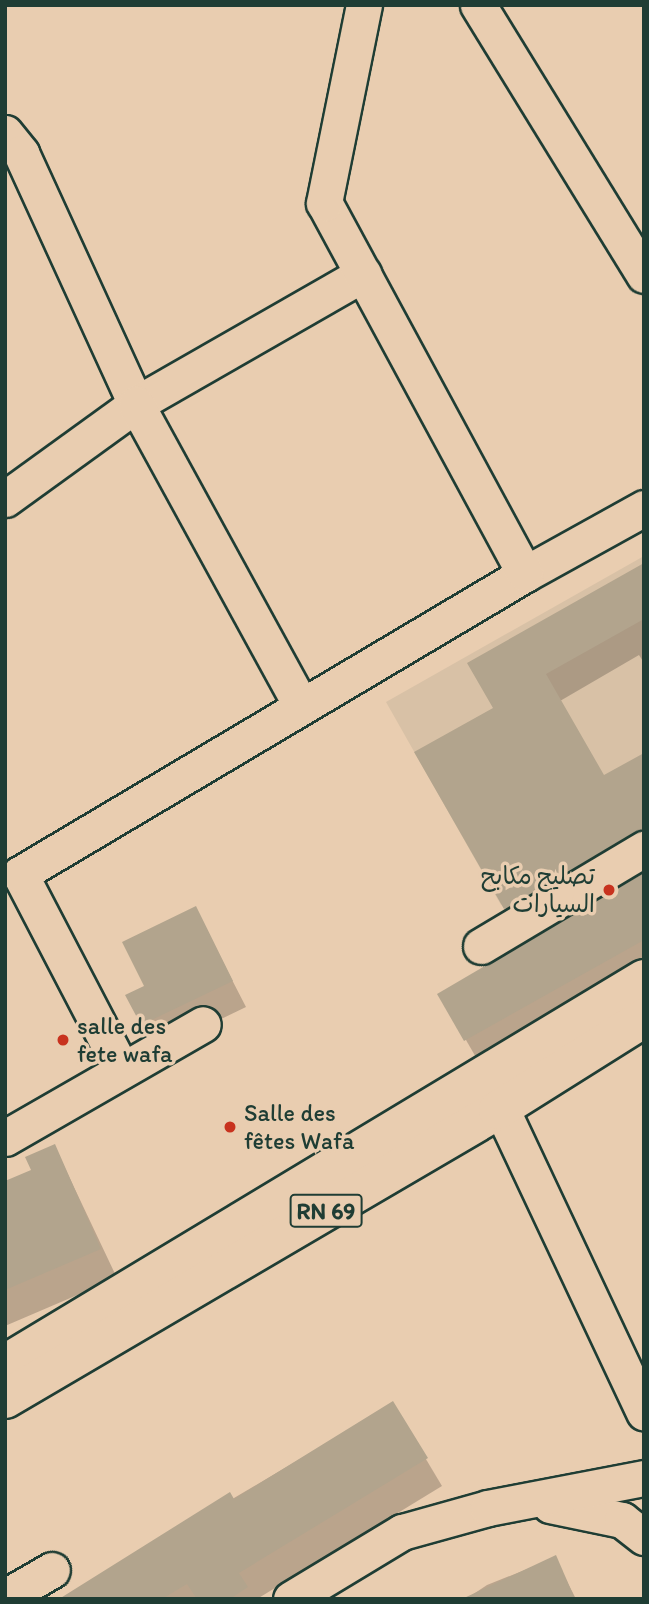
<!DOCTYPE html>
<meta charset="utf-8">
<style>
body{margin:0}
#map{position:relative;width:649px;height:1604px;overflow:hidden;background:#e9cdb0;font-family:Itim,"Playpen Sans Arabic",sans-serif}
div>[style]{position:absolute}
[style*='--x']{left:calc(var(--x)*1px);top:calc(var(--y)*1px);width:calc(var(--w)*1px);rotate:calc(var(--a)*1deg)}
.built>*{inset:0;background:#d8c1a6}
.shadow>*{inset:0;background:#0003}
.building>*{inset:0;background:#b2a48d}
.roads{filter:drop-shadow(2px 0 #1f3d34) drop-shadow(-2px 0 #1f3d34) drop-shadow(0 2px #1f3d34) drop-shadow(0 -2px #1f3d34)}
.street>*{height:35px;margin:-17.5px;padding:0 17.5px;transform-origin:17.5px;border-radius:17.5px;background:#e9cdb0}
.primary>*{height:38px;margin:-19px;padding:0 19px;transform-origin:19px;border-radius:19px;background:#e9cdb0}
.dots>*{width:19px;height:19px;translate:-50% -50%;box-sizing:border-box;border:4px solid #e9cdb0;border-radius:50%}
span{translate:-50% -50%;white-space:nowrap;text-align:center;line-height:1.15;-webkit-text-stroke:7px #e9cdb0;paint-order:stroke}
.shield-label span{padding:2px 5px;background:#e9cdb0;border:2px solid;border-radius:5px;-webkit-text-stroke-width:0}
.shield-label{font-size:23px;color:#1f3d34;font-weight:700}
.poi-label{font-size:24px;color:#1f3d34}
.right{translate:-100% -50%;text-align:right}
.left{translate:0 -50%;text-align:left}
.frame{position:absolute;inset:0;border:7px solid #1f3d34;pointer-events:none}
</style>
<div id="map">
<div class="built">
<div style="clip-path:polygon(644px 556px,644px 824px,501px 905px,386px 702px)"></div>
</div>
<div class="shadow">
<div style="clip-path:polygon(644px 565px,644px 663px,639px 655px,560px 701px,604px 777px,644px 755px,644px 860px,520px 934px,417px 753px,496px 709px)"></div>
<div style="clip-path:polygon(644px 875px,644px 974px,481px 1066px,440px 995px)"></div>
<div style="clip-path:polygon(195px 908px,246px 1007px,157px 1050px,128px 996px,146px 987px)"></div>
<div style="clip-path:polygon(55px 1147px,117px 1278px,5px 1326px,5px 1183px,33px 1171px)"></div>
<div style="clip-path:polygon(393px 1404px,442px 1486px,257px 1599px,63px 1599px)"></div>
<div style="clip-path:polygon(555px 1558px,576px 1599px,466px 1599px,487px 1585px)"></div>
</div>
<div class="building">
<div style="clip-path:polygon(644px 563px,644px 619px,546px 674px,604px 775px,644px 753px,644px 829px,504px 909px,414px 752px,493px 708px,467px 663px)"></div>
<div style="clip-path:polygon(644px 873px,644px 940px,464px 1041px,437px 994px)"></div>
<div style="clip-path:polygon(196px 906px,233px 981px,141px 1025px,125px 995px,144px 986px,122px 942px)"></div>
<div style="clip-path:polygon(55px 1144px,101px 1249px,5px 1290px,5px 1181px,31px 1170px,25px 1157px)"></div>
<div style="clip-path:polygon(393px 1401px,428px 1458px,239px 1573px,248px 1587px,230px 1599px,197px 1599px,187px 1584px,162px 1599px,59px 1599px,230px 1492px,234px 1499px)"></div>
<div style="clip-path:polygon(556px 1555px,575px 1599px,462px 1599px)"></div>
</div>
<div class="roads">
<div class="street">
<div style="--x:478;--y:5;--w:317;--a:58.4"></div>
<div style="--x:5;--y:133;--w:26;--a:51"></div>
<div style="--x:21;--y:153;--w:276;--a:65.4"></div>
<div style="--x:136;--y:404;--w:262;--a:-29.8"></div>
<div style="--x:5;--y:499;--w:162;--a:-35.9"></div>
<div style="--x:136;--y:404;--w:344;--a:61.3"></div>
<div style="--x:525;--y:574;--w:136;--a:-29"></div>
<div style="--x:481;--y:946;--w:190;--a:-30.8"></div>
<div style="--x:122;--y:1070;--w:221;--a:-117.5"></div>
<div style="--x:20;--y:874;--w:587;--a:-30.71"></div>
<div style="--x:525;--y:574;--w:422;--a:-118.4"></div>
<div style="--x:324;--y:203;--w:202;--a:-78.6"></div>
<div style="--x:490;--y:1085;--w:362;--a:64.8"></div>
<div style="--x:5;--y:1138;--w:228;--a:-29.9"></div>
<div style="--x:550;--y:1505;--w:74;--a:11.8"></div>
<div style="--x:622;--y:1520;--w:28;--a:38"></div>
<div style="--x:5;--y:1597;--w:54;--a:-29.9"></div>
<div style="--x:291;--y:1599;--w:130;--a:-31.1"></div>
<div style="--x:402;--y:1532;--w:89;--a:-15.6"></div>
<div style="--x:488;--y:1508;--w:159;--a:-10.9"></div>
</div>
<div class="primary">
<div style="--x:5;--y:1364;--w:746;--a:-31.07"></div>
<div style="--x:5;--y:1399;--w:571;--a:-30.38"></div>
<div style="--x:498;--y:1110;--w:173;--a:-32.2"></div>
</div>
</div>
<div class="dots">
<div style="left:609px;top:890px;background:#c8321e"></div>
<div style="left:63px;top:1040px;background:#c8321e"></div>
<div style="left:230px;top:1127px;background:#c8321e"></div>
</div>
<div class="shield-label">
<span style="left:326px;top:1211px">RN 69</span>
</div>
<div class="poi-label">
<span class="right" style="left:595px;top:890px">تصليح مكابح<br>السيارات</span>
<span class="left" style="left:77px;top:1040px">salle des<br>fete wafa</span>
<span class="left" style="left:244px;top:1127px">Salle des<br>fêtes Wafa</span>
</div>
<div class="frame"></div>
</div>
